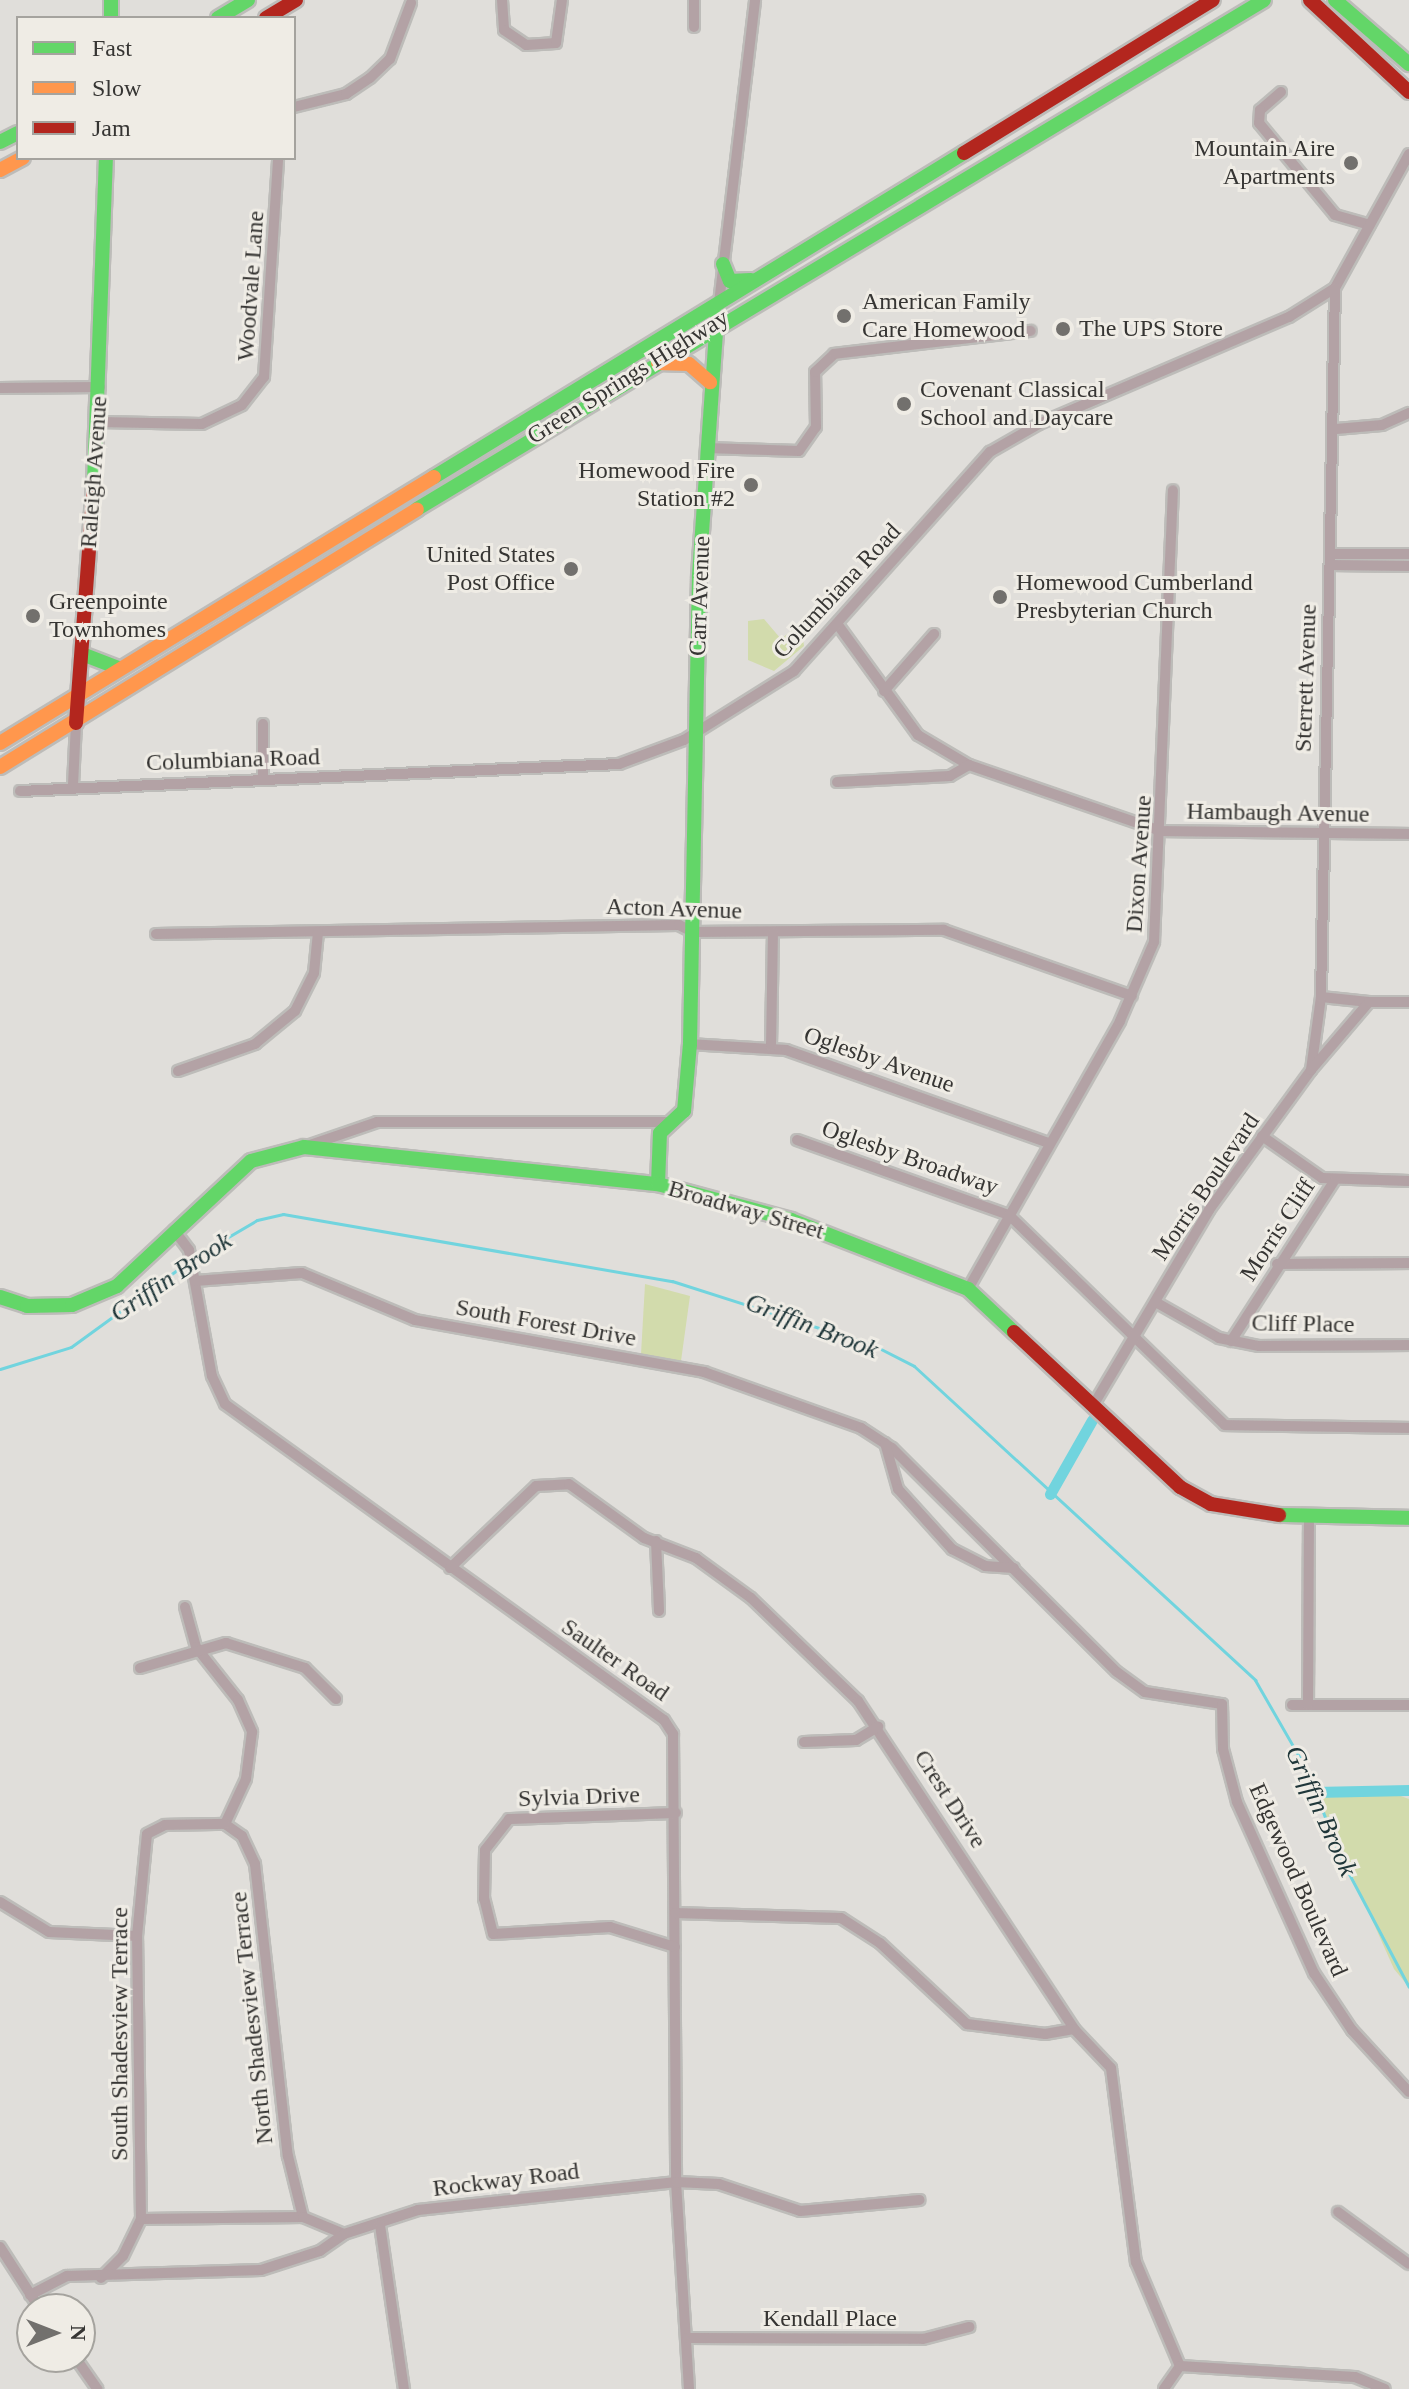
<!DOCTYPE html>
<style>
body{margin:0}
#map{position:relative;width:1409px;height:2389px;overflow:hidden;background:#e0deda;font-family:Georgia,serif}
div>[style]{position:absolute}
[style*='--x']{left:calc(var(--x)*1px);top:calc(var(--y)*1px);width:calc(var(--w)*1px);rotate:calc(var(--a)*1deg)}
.green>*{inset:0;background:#d2dbac}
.stream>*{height:3px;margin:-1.5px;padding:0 1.5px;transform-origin:1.5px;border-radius:1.5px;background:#71d4de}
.canal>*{height:11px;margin:-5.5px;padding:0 5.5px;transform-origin:5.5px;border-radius:5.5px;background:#71d4de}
.roads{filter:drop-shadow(2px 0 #bdbcb9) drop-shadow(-2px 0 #bdbcb9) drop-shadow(0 2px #bdbcb9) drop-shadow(0 -2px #bdbcb9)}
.street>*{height:10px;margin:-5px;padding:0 5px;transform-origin:5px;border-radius:5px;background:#b3a2a5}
.fast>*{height:14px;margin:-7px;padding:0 7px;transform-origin:7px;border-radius:7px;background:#63d668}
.slow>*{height:14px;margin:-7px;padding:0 7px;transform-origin:7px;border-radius:7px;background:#ff974d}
.jam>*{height:14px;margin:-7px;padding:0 7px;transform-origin:7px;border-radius:7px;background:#b3261e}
.dots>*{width:22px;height:22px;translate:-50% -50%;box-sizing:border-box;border:4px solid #efece5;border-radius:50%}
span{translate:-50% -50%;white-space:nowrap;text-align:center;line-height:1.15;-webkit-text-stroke:6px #efece5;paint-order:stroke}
.poi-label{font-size:24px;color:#363533}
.right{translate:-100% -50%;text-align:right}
.left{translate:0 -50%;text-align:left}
.street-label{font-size:24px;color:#363533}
.water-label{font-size:26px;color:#20373a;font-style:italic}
.legend{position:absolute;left:16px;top:16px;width:280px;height:144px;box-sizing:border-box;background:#efece5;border:2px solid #a5a39e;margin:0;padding:10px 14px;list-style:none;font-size:24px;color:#363533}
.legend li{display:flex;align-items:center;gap:16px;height:40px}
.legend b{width:40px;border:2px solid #a5a39e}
.north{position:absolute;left:16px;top:2293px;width:80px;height:80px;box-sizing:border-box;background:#efece5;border:2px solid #a5a39e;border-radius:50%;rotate:90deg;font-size:22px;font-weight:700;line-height:32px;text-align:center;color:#363533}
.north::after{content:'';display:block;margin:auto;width:28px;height:36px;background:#72706d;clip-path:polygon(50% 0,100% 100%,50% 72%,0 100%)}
</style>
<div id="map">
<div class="green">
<div style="clip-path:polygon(764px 619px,781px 639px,801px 623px,804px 646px,774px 671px,748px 660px,748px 621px)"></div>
<div style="clip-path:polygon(645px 1284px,690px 1296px,681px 1361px,641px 1354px)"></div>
<div style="clip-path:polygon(1381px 1789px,1409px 1799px,1409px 1987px,1394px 1969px,1315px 1792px)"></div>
</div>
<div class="stream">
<div style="--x:194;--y:1257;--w:73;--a:-30.4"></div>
<div style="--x:257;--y:1220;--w:27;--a:-13"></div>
<div style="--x:283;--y:1214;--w:395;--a:9.8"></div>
<div style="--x:672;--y:1281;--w:211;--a:17.7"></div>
<div style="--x:873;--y:1345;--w:46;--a:27.1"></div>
<div style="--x:914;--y:1366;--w:464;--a:42.6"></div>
<div style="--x:1255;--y:1680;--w:108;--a:60.1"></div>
<div style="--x:1309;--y:1774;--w:86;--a:69.7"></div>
<div style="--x:1339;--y:1855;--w:149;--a:62.1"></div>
<div style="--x:0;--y:1369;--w:74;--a:-17.2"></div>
<div style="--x:71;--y:1347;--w:145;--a:-36"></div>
</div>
<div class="canal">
<div style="--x:1050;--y:1494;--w:85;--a:-60.4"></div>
<div style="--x:1315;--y:1792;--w:94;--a:-1.2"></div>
</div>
<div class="roads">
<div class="street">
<div style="--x:502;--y:0;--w:30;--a:86"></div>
<div style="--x:504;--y:30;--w:27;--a:34"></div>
<div style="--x:526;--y:45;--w:30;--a:-4"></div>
<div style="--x:556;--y:43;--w:43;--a:-82.1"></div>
<div style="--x:694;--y:27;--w:27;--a:-90"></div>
<div style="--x:1281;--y:92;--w:28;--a:139"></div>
<div style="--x:1260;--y:110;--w:13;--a:94"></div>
<div style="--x:1259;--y:123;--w:119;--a:50.4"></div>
<div style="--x:1335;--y:215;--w:36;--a:16"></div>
<div style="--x:294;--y:107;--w:54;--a:-14"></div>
<div style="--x:346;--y:94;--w:29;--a:-34"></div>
<div style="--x:370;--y:78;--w:28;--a:-44"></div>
<div style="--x:390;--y:59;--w:60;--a:-69.4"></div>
<div style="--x:719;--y:303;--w:305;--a:-83.2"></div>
<div style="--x:0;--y:388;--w:100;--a:-0.6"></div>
<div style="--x:99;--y:422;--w:103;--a:1.1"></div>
<div style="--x:202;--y:424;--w:44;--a:-25.4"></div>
<div style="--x:242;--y:405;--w:36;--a:-52"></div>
<div style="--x:264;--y:377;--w:219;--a:-86.3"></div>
<div style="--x:1336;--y:429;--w:46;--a:-5"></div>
<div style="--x:1382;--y:425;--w:30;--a:-24"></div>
<div style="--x:706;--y:448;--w:93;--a:1.8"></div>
<div style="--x:799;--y:451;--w:29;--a:-55"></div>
<div style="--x:816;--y:427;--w:55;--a:-91"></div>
<div style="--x:815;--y:372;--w:26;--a:-43"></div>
<div style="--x:834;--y:354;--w:198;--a:-6.7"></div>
<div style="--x:1330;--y:554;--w:79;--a:0"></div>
<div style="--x:1330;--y:565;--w:79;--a:0.7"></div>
<div style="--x:838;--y:625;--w:136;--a:54"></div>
<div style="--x:918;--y:735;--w:59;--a:30.5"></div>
<div style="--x:969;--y:765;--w:203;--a:19"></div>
<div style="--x:1161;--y:831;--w:248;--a:0.7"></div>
<div style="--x:884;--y:691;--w:76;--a:-48.7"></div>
<div style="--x:263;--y:779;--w:55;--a:-90"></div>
<div style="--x:837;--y:782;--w:113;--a:-3"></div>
<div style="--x:950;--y:776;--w:22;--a:-30"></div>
<div style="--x:73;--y:785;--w:62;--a:-87.2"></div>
<div style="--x:20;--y:791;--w:600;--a:-2.58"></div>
<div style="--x:619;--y:764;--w:69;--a:-20.3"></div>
<div style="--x:684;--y:740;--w:130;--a:-32.1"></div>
<div style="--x:794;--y:671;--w:294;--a:-48.2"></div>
<div style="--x:990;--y:452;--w:56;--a:-29.7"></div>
<div style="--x:1039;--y:424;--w:272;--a:-23.2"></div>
<div style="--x:1289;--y:317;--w:54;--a:-32.2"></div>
<div style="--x:1335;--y:288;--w:153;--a:-61.1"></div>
<div style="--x:156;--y:934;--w:523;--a:-0.99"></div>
<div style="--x:679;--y:925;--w:16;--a:27"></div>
<div style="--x:693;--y:932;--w:251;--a:-0.5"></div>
<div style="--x:944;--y:930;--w:199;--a:19.3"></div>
<div style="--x:1321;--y:997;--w:48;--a:5.9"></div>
<div style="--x:690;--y:1044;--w:96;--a:3.6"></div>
<div style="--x:786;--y:1050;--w:279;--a:19.5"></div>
<div style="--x:771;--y:1046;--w:114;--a:-89"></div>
<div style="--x:1311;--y:1070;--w:74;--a:-82.2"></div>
<div style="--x:1321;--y:997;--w:709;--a:-88.87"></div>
<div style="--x:178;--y:1071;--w:82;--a:-19.3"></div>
<div style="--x:255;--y:1044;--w:52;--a:-39.5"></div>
<div style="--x:295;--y:1011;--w:42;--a:-63.4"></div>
<div style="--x:314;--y:973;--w:41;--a:-84.4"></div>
<div style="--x:1262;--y:1136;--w:73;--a:35"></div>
<div style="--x:1322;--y:1178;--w:87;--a:2"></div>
<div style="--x:797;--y:1140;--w:225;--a:19.5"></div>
<div style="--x:1009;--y:1215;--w:301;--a:44.2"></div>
<div style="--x:1225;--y:1425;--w:184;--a:0.9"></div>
<div style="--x:310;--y:1145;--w:71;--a:-18.9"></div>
<div style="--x:377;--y:1122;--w:297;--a:0"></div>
<div style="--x:174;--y:1230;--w:25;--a:53"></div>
<div style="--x:189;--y:1250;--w:128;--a:79.7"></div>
<div style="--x:212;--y:1376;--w:31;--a:65"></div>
<div style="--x:225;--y:1404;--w:541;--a:35.75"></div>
<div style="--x:664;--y:1720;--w:17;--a:57"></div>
<div style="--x:673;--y:1734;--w:448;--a:89.6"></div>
<div style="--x:676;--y:2182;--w:207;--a:86.4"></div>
<div style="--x:1277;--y:1264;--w:132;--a:-0.4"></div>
<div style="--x:195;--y:1281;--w:107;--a:-4.3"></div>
<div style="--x:302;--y:1273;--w:122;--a:22.6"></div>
<div style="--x:415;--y:1320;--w:294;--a:10.2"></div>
<div style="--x:704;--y:1372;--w:167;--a:19.6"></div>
<div style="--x:861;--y:1428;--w:37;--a:33"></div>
<div style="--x:892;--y:1448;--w:317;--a:44.9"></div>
<div style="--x:1117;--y:1672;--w:34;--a:36"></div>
<div style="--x:1145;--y:1692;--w:78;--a:8.9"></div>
<div style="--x:1222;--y:1704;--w:45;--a:88.7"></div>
<div style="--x:1223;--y:1749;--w:55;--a:75.2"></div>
<div style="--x:1237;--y:1802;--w:188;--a:65.8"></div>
<div style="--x:1314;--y:1973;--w:69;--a:56.3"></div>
<div style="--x:1352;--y:2030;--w:84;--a:47.4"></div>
<div style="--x:968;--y:1289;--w:308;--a:-60.4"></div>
<div style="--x:1120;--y:1021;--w:86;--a:-66.7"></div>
<div style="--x:1154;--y:942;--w:452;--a:-87.6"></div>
<div style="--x:1159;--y:1304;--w:69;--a:29.5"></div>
<div style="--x:1219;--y:1338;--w:41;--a:11.3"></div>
<div style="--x:1259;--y:1346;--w:150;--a:-0.4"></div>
<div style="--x:1231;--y:1341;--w:190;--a:-57.2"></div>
<div style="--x:1094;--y:1404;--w:226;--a:-59.3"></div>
<div style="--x:1209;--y:1210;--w:173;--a:-53.9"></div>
<div style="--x:1311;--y:1070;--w:89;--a:-49.5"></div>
<div style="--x:1369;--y:1002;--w:40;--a:0"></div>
<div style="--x:885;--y:1443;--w:48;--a:74.2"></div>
<div style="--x:898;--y:1489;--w:81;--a:48"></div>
<div style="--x:952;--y:1549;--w:37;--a:27"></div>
<div style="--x:985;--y:1566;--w:29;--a:4"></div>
<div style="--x:656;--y:1541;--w:70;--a:87.5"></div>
<div style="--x:450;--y:1568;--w:119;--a:-43.6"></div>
<div style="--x:536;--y:1486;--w:33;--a:-3"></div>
<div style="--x:569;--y:1484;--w:92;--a:35.8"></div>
<div style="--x:644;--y:1538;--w:56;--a:21"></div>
<div style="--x:696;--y:1558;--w:68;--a:36"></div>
<div style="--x:751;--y:1598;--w:149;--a:43.9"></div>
<div style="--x:858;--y:1701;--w:393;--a:56.6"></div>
<div style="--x:1074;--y:2029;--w:54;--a:46.5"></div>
<div style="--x:1111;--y:2068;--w:196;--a:82.7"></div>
<div style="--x:1136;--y:2262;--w:113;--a:67.1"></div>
<div style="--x:1180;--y:2366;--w:28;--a:125"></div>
<div style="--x:185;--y:1607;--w:41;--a:74.6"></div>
<div style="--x:196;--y:1647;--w:68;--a:51.6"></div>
<div style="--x:238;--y:1700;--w:35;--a:66"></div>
<div style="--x:252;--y:1732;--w:47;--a:97.3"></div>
<div style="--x:246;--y:1779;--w:50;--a:115"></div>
<div style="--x:140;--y:1668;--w:90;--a:-16.2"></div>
<div style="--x:226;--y:1643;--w:83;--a:17.6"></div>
<div style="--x:305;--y:1668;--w:44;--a:45"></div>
<div style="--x:1292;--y:1705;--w:117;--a:0"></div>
<div style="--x:1308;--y:1705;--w:186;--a:-89.7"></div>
<div style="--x:804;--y:1742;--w:52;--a:-2.2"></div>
<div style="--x:856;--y:1740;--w:26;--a:-31"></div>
<div style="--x:225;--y:1824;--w:21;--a:35"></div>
<div style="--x:242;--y:1836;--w:31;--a:65"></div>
<div style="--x:255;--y:1864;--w:294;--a:83.6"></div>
<div style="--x:288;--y:2156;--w:63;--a:76.2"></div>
<div style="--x:0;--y:1902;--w:57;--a:31.5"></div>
<div style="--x:49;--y:1932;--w:88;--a:2.6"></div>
<div style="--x:675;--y:1913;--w:166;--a:1.7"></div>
<div style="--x:841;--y:1918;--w:46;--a:32.7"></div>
<div style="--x:880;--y:1943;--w:119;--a:43"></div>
<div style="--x:967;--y:2024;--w:79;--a:7.3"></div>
<div style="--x:1045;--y:2034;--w:29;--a:-10"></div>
<div style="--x:675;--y:1947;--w:68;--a:-162.9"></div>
<div style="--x:610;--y:1927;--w:117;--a:176.6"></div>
<div style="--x:493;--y:1934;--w:36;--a:-104"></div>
<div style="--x:484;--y:1899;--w:49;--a:-88.8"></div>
<div style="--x:485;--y:1850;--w:39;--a:-52"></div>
<div style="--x:509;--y:1819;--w:167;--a:-2.1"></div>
<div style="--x:1338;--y:2212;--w:88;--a:36.2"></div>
<div style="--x:141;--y:2219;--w:162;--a:-0.7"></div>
<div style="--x:303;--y:2217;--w:44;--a:22.5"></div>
<div style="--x:344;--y:2234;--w:78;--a:-18"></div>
<div style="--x:418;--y:2210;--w:260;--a:-6.2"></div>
<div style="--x:676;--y:2182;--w:43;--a:2.7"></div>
<div style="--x:719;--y:2184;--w:85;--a:18.4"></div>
<div style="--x:800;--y:2211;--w:120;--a:-5.3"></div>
<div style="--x:380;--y:2225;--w:166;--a:81.7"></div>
<div style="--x:0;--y:2247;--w:74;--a:57.2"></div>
<div style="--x:101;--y:2278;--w:31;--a:-45"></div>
<div style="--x:123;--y:2256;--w:41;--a:-64.1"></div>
<div style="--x:141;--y:2219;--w:283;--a:-90.8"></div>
<div style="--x:137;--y:1936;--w:102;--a:-84.4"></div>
<div style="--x:147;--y:1834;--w:20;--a:-27"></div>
<div style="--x:165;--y:1825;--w:60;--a:-1"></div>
<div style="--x:30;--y:2295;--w:42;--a:-27.2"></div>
<div style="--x:67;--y:2276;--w:194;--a:-1.8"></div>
<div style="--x:261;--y:2270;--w:62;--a:-17.9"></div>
<div style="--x:320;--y:2251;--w:29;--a:-35"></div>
<div style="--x:687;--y:2338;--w:236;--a:0.2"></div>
<div style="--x:923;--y:2339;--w:48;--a:-14.6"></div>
<div style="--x:75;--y:2357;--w:39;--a:55"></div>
<div style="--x:1180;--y:2366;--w:175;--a:3.6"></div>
<div style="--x:1355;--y:2377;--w:32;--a:22"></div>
</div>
<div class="fast">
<div style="--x:111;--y:0;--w:18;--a:90"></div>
<div style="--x:1335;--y:0;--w:98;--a:40.9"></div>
<div style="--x:218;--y:18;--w:35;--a:-31"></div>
<div style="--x:0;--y:142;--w:20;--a:-27"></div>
<div style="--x:723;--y:264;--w:18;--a:68"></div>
<div style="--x:730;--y:281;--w:21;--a:-3"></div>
<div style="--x:434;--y:477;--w:621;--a:-31.44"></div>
<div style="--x:94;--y:483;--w:325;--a:-87.9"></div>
<div style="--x:417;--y:509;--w:988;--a:-31"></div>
<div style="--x:82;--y:654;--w:39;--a:21"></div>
<div style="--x:658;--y:1184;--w:51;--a:-87.8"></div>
<div style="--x:660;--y:1133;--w:33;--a:-43"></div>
<div style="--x:684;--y:1111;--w:67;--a:-84.9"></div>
<div style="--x:690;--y:1044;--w:469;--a:-88.9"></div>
<div style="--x:699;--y:575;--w:259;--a:-86"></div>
<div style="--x:0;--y:1297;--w:28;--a:18"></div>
<div style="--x:27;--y:1306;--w:45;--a:-1.3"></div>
<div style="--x:72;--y:1305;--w:49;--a:-22.9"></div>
<div style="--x:117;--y:1286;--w:183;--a:-43"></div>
<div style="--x:251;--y:1161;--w:55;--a:-14.8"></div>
<div style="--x:304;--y:1147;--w:356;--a:6"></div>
<div style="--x:658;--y:1184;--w:138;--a:15.1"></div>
<div style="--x:791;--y:1220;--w:190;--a:21.3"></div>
<div style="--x:968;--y:1289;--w:63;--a:43.1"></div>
<div style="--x:1279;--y:1515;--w:130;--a:1.3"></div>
</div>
<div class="slow">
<div style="--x:0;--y:170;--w:26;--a:-28"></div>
<div style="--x:658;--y:363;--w:31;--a:2"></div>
<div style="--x:689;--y:364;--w:28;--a:41"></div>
<div style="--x:0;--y:743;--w:509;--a:-31.5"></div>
<div style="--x:0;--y:767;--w:490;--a:-31.7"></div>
</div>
<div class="jam">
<div style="--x:1310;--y:0;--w:135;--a:42.9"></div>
<div style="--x:266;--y:18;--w:35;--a:-31"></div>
<div style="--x:964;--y:153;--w:292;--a:-31.6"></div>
<div style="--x:76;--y:723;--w:241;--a:-85.7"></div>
<div style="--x:1014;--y:1332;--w:227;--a:43"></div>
<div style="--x:1180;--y:1487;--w:35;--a:29"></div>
<div style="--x:1211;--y:1504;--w:69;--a:9.2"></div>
</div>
</div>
<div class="dots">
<div style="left:1351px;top:163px;background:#72706d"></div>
<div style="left:844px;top:316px;background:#72706d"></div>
<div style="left:1063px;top:329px;background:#72706d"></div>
<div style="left:904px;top:404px;background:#72706d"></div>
<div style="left:751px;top:485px;background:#72706d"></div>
<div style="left:571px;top:569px;background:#72706d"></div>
<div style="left:1000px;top:597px;background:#72706d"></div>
<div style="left:33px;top:616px;background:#72706d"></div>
</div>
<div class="poi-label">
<span class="right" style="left:1335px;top:163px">Mountain Aire<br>Apartments</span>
<span class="left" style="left:862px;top:316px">American Family<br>Care Homewood</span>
<span class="left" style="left:1079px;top:329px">The UPS Store</span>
<span class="left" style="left:920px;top:404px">Covenant Classical<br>School and Daycare</span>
<span class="right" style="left:735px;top:485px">Homewood Fire<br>Station #2</span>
<span class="right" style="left:555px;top:569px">United States<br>Post Office</span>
<span class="left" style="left:1016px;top:597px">Homewood Cumberland<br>Presbyterian Church</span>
<span class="left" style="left:49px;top:616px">Greenpointe<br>Townhomes</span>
</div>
<div class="street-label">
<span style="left:251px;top:286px;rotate:-86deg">Woodvale Lane</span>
<span style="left:628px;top:377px;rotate:-32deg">Green Springs Highway</span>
<span style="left:94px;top:472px;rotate:-86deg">Raleigh Avenue</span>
<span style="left:837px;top:591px;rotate:-47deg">Columbiana Road</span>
<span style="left:700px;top:596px;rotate:-88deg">Carr Avenue</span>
<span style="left:1306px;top:678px;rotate:-88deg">Sterrett Avenue</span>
<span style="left:233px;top:760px;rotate:-2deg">Columbiana Road</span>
<span style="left:1278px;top:813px;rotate:1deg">Hambaugh Avenue</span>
<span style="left:1139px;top:864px;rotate:-86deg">Dixon Avenue</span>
<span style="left:674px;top:909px;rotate:2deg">Acton Avenue</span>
<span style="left:879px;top:1060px;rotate:19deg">Oglesby Avenue</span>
<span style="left:910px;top:1158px;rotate:19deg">Oglesby Broadway</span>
<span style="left:1206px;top:1187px;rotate:-56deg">Morris Boulevard</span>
<span style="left:746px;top:1210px;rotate:16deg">Broadway Street</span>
<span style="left:1278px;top:1230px;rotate:-57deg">Morris Cliff</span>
<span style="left:546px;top:1323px;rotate:10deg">South Forest Drive</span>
<span style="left:1303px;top:1324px;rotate:1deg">Cliff Place</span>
<span style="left:615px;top:1660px;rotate:35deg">Saulter Road</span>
<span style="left:579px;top:1797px;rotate:-2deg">Sylvia Drive</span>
<span style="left:950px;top:1799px;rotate:57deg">Crest Drive</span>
<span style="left:1298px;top:1880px;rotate:66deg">Edgewood Boulevard</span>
<span style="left:252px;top:2018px;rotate:-96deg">North Shadesview Terrace</span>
<span style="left:120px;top:2034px;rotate:-90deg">South Shadesview Terrace</span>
<span style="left:506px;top:2180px;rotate:-7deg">Rockway Road</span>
<span style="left:830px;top:2319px">Kendall Place</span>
</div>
<div class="water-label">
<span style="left:171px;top:1277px;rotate:-34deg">Griffin Brook</span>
<span style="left:812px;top:1326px;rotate:21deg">Griffin Brook</span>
<span style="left:1321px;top:1811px;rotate:66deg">Griffin Brook</span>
</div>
<ul class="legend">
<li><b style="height:10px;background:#63d668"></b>Fast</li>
<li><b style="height:10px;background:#ff974d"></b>Slow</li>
<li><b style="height:10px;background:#b3261e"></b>Jam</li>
</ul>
<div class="north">N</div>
</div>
